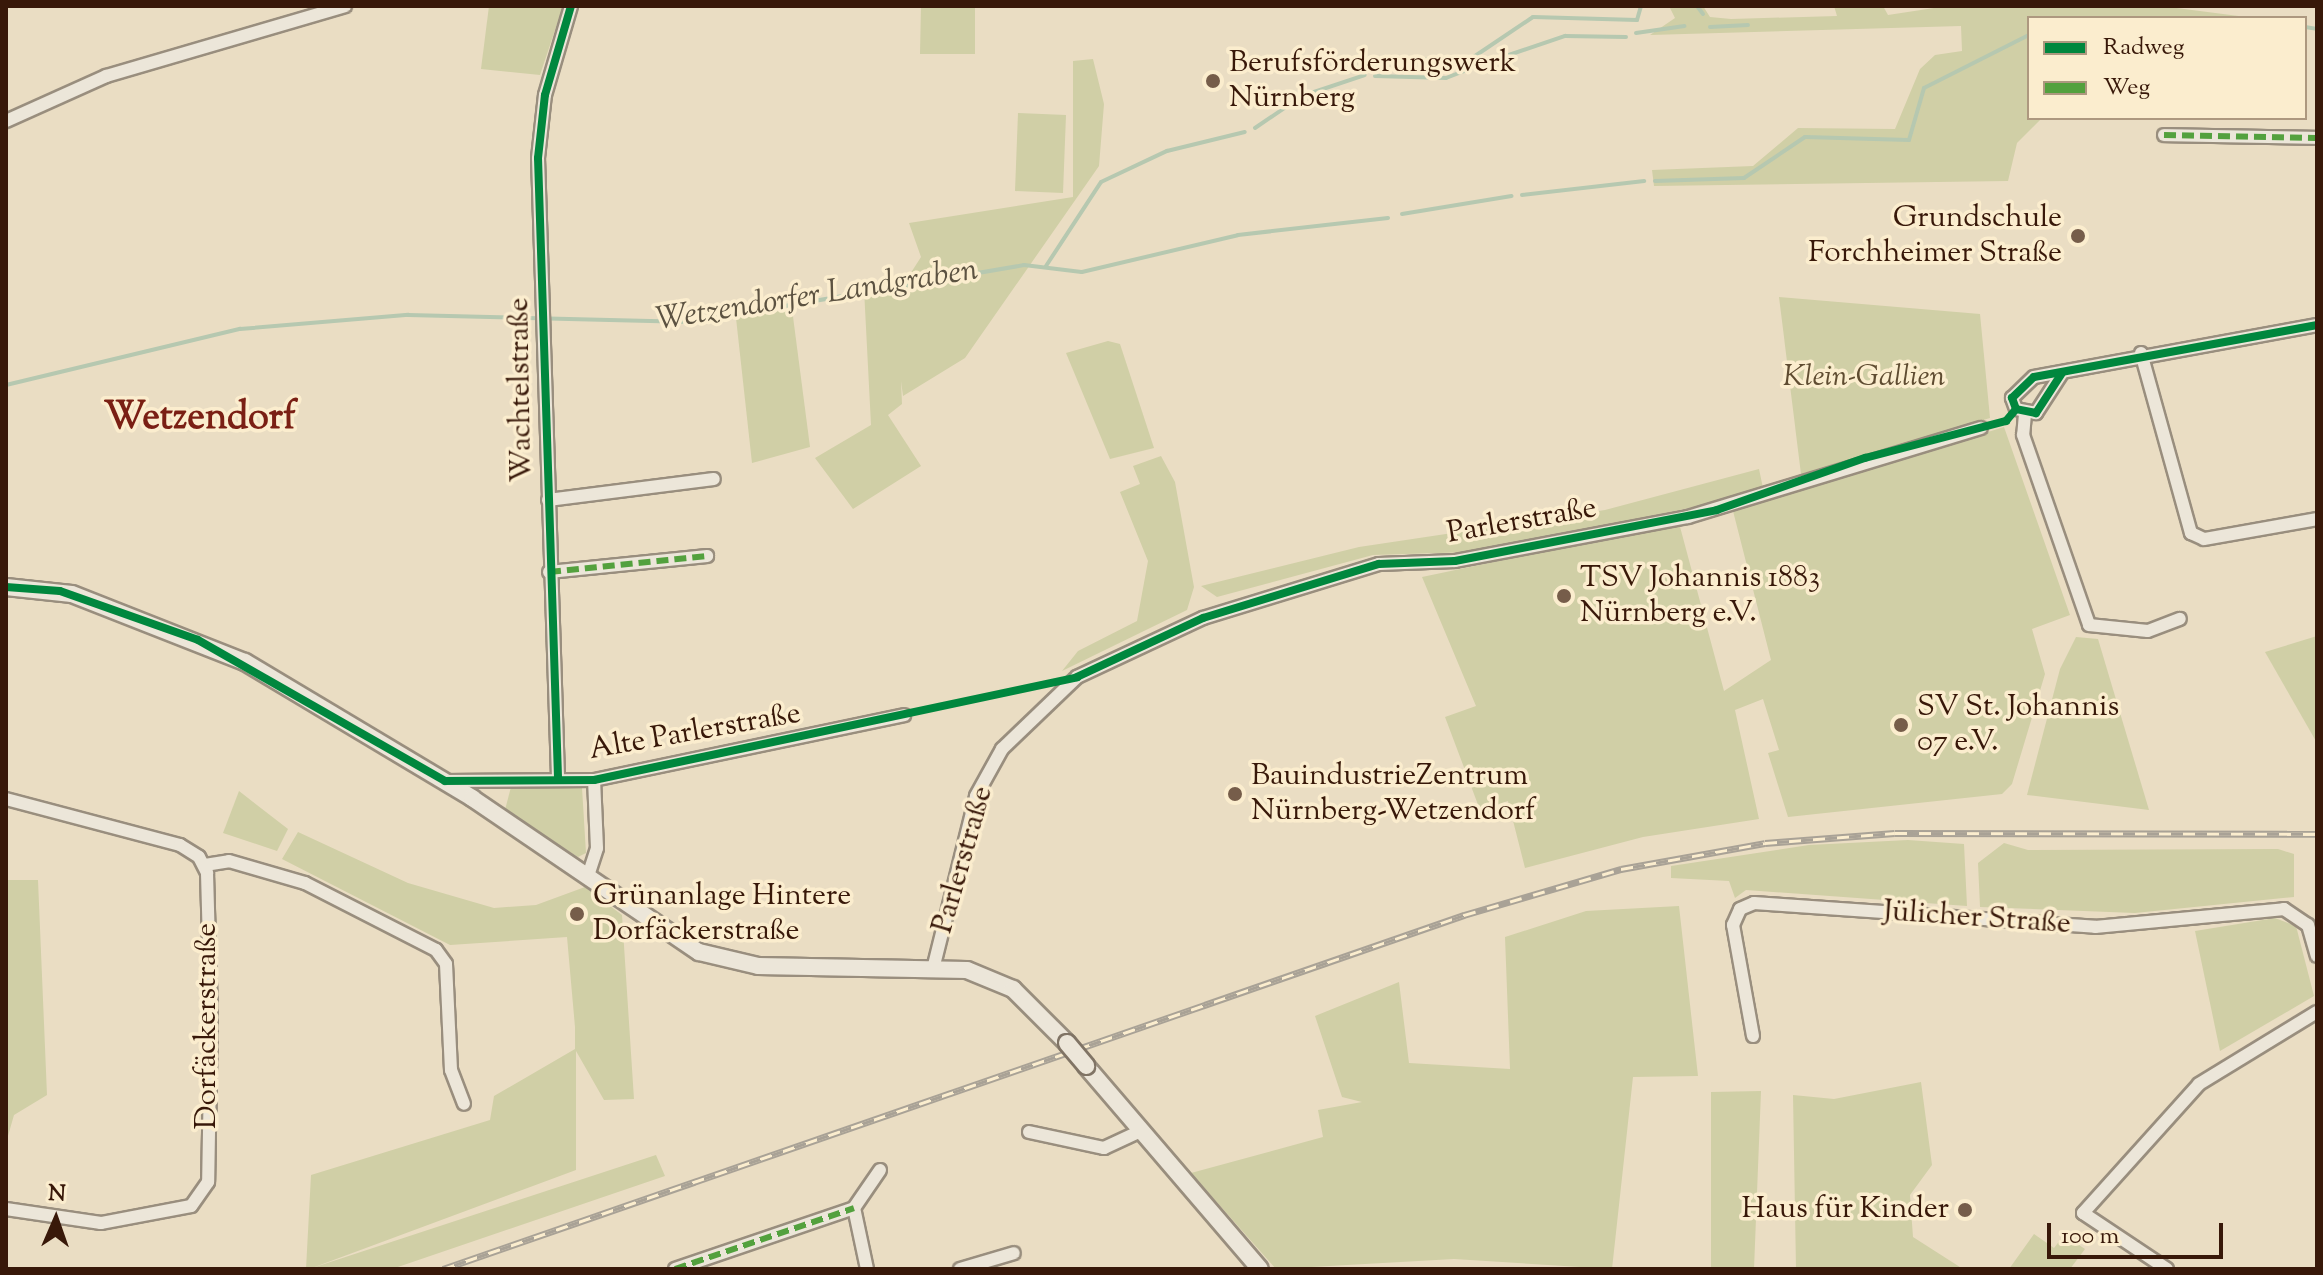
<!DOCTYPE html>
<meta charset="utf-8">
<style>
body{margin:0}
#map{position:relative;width:2323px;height:1275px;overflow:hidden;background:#eaddc3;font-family:"Sorts Mill Goudy",serif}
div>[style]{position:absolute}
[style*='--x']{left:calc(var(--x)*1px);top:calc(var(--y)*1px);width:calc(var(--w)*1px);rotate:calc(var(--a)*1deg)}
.green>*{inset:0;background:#d0cfa6}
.stream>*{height:4px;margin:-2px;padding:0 2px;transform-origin:2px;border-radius:2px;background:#b6c8b0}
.roads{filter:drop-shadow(2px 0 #998e7e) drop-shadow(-2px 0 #998e7e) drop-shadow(0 2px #998e7e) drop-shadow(0 -2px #998e7e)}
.street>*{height:12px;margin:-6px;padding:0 6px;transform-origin:6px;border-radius:6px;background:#ece6d9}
.secondary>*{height:16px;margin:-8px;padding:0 8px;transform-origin:8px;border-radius:8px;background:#ece6d9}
.rail>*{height:7px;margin-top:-3.5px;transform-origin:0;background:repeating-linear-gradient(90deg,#fbedce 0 12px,#a9a296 0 24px);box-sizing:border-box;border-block:2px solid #a9a296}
.bridges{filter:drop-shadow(2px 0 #807465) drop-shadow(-2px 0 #807465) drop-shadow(0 2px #807465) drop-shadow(0 -2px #807465)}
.secondary-bridge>*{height:16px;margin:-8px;padding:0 8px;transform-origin:8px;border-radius:8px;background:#ece6d9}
.quiet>*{height:6px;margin-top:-3px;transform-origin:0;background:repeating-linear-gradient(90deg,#53a13e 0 12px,transparent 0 18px)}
.cycleway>*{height:8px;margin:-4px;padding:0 4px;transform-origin:4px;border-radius:4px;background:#00873e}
.dots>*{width:22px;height:22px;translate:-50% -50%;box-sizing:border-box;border:4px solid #fbedce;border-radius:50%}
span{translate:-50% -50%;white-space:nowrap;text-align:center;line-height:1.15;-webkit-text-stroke:7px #fbedce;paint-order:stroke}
.poi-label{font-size:30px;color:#381809}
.left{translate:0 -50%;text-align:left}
.right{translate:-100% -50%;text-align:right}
.park-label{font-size:30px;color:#5f4c31;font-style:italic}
.street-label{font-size:30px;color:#381809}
.water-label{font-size:32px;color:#5c5241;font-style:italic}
.district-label{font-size:38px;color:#7a1f14;font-weight:700}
.frame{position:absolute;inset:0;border:8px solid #381809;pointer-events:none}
.legend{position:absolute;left:2027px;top:16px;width:280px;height:104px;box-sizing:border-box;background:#fbedce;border:2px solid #ad987f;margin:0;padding:10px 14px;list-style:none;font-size:24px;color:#381809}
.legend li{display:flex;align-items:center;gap:16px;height:40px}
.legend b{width:40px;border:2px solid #ad987f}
.north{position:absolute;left:16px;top:1179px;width:80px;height:80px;-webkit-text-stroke:6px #fbedce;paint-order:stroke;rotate:2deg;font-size:22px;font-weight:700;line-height:32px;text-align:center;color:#381809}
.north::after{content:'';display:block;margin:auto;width:28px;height:36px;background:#381809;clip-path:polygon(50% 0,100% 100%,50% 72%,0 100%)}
.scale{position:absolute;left:2047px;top:1223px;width:176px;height:36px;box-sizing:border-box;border:4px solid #381809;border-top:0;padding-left:10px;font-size:24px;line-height:28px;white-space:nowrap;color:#381809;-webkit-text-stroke:6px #fbedce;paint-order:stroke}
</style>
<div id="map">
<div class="green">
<div style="clip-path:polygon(489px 6px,563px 6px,540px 75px,481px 69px)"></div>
<div style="clip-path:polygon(921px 6px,975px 6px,975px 54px,920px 54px)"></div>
<div style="clip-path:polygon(1669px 6px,1703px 6px,1710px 17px,1731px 19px,1837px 16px,1834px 6px,1883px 6px,1888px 15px,1947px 6px,2161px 6px,2254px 18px,2029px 18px,2029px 118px,2042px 118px,2017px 143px,2008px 181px,1654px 186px,1652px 170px,1753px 166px,1798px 128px,1895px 129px,1920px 69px,1935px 55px,1962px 51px,1961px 26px,1650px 35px,1675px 18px)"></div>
<div style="clip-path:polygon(1093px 59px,1104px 104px,1099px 166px,965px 358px,903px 396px,901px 381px,902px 404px,888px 415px,921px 466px,853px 509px,815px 458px,871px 425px,864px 289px,905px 282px,921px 257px,909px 223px,1073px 197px,1073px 61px)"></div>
<div style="clip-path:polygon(1018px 113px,1066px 115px,1063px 193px,1015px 191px)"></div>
<div style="clip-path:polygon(1779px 297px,1980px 314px,1990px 418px,1801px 474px)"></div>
<div style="clip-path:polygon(792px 309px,810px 447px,752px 463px,736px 318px)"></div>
<div style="clip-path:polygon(1108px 341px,1120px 344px,1154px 448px,1110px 459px,1066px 353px)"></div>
<div style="clip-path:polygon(2004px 427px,2070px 615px,2032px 629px,2045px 674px,2012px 784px,2002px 794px,1788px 817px,1768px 753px,1779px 750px,1763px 699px,1735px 710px,1759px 819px,1643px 837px,1525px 868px,1508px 801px,1480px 810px,1445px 717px,1476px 706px,1422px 577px,1679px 523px,1724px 691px,1771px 660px,1733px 511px)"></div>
<div style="clip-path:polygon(1161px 456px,1175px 482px,1194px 587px,1187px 610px,1062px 671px,1078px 651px,1137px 621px,1148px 561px,1120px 492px,1140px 484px,1133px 466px)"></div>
<div style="clip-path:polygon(1759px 469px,1763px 488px,1714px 503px,1472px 552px,1373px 555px,1217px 597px,1201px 586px,1359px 547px,1605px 510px)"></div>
<div style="clip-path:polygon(2317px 636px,2317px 743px,2265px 652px)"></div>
<div style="clip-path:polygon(2076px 637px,2098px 639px,2149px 810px,2027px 795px,2060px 669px)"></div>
<div style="clip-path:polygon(512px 783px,582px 788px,586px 853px,578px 857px,505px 810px)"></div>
<div style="clip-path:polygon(239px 791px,288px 829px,277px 851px,223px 833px)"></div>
<div style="clip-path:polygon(298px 832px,408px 883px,494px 908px,536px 905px,585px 887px,622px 915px,634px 1099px,604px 1100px,576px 1051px,576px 1170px,312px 1268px,656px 1155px,665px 1176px,392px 1269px,306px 1269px,311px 1175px,490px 1120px,494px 1096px,575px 1049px,575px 1027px,567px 937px,450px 945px,282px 859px)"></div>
<div style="clip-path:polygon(1908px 840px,1964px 844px,1967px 906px,1746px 890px,1735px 898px,1729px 881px,1671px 878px,1671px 866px,1809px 845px)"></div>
<div style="clip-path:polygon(2004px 843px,2028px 850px,2278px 849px,2294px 854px,2294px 897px,2135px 913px,1980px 907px,1978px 863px)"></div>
<div style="clip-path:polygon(6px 880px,38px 880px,47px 1095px,14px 1115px,6px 1143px)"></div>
<div style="clip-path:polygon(1679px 906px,1698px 1076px,1633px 1077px,1612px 1269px,1454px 1259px,1276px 1269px,1191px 1173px,1323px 1137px,1318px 1110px,1362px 1102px,1342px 1097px,1315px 1016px,1399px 982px,1409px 1063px,1510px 1069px,1505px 937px,1586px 911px)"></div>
<div style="clip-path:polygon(2275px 918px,2296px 926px,2314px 996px,2220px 1051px,2195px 931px)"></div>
<div style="clip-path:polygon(1921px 1082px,1932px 1165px,1910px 1195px,1913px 1237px,1963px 1269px,1796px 1269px,1793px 1095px,1834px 1099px)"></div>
<div style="clip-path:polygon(1761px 1091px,1754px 1269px,1711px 1269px,1711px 1092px)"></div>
<div style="clip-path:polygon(2034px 1234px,2054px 1248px,2064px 1235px,2085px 1249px,2070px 1269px,2009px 1269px)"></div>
</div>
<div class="stream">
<div style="--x:1697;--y:6;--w:10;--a:53"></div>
<div style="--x:2073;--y:18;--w:38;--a:0"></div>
<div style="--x:1710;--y:27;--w:38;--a:-3"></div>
<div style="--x:2305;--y:27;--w:12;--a:9"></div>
<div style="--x:1636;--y:33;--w:49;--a:-8.3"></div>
<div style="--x:1497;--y:59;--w:72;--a:-18.7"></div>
<div style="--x:1565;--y:36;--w:61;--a:0.9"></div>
<div style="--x:1383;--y:61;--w:89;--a:-1.9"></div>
<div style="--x:1472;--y:58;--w:73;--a:-33.9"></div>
<div style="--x:1533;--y:17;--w:104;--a:1.7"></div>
<div style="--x:1637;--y:20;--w:15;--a:-74"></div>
<div style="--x:1375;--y:76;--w:71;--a:1.6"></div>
<div style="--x:1446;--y:78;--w:44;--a:-21.3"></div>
<div style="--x:1255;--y:128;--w:57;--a:-34.2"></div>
<div style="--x:1302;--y:96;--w:66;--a:-18.4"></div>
<div style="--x:1655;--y:181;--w:89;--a:-1.9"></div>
<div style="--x:1744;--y:178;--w:73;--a:-33.9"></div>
<div style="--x:1805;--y:137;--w:104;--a:1.7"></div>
<div style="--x:1909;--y:140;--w:54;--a:-73.9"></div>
<div style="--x:1924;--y:88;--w:118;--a:-26.8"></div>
<div style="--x:1522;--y:195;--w:123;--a:-6.5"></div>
<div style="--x:1402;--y:214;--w:111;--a:-9.3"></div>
<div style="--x:1046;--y:266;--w:100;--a:-56.8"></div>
<div style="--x:1101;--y:182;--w:73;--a:-25.2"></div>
<div style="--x:1167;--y:151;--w:80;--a:-13.7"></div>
<div style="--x:6;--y:385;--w:241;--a:-13.5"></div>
<div style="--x:240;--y:329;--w:169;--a:-4.8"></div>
<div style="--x:408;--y:315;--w:283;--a:1.4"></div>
<div style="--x:691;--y:322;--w:338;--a:-9.7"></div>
<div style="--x:1024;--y:265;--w:58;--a:6.9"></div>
<div style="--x:1082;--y:272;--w:160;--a:-13.3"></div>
<div style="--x:1238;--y:235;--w:151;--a:-6.5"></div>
</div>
<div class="roads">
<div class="street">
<div style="--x:6;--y:121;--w:110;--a:-24.2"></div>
<div style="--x:106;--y:76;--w:249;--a:-16.3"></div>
<div style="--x:2164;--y:135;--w:153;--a:1.1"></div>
<div style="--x:2141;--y:353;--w:187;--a:74.5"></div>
<div style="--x:2191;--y:533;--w:14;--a:25"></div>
<div style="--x:2204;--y:539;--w:115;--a:-10"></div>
<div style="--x:2062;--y:373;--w:48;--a:123"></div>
<div style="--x:2036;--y:413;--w:20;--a:-169"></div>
<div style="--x:2016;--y:409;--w:12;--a:-110"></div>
<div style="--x:2012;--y:398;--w:30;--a:-44"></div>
<div style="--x:2034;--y:377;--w:288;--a:-10.4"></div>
<div style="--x:2025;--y:414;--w:21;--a:95"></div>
<div style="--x:2023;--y:435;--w:201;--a:70.8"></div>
<div style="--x:2089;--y:625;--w:59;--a:5.8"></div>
<div style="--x:2148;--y:631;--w:34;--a:-21"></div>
<div style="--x:548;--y:500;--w:167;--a:-7.2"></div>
<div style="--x:549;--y:572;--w:159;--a:-5.8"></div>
<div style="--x:558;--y:777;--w:619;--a:-91.85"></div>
<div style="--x:538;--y:158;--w:63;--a:-83.7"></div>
<div style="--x:545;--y:95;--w:93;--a:-73.7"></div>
<div style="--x:445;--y:781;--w:149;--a:-0.4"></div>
<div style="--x:594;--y:780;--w:317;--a:-11.8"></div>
<div style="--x:6;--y:799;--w:180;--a:14.8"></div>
<div style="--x:180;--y:845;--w:22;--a:32"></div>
<div style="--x:199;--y:857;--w:18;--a:63"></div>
<div style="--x:207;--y:873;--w:145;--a:88.4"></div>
<div style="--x:211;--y:1018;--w:164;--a:91"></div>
<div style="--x:208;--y:1182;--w:29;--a:125"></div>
<div style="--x:191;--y:1206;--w:92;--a:169.3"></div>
<div style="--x:101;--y:1223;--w:96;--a:-171.6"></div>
<div style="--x:205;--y:865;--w:24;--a:-9"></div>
<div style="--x:229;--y:861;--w:79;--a:16.1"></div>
<div style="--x:305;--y:883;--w:147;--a:27.1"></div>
<div style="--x:436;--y:950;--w:17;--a:54"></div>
<div style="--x:446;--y:964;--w:106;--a:87.3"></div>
<div style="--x:451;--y:1070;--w:36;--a:69"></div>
<div style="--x:588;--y:876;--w:29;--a:-72"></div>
<div style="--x:597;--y:848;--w:68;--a:-92.5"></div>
<div style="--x:934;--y:965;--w:174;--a:-76"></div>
<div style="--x:976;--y:796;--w:54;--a:-61"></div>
<div style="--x:1002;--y:749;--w:104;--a:-43.8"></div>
<div style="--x:1077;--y:677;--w:139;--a:-25.1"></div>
<div style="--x:1203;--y:618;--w:184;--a:-17.1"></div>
<div style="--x:1379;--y:564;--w:76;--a:-2.3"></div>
<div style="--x:1455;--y:561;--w:237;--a:-10.7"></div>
<div style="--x:1688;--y:517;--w:306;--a:-16.9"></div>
<div style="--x:1753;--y:1036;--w:113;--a:-100.2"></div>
<div style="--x:1733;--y:925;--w:17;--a:-66"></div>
<div style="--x:1740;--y:909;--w:15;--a:-23"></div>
<div style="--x:1754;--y:903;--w:342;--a:4"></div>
<div style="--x:2095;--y:927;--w:190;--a:-5.4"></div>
<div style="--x:2284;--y:909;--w:29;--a:34"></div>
<div style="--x:2308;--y:925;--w:32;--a:74"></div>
<div style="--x:1029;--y:1132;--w:77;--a:12"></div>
<div style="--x:1104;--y:1148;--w:38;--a:-25"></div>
<div style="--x:675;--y:1269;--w:189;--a:-18.8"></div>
<div style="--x:867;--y:1269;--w:62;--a:-102"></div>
<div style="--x:854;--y:1208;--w:46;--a:-55.6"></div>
<div style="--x:960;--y:1269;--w:56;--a:-16.5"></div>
<div style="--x:2167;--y:1269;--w:101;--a:-146.3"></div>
<div style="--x:2083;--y:1213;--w:173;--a:-48"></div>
<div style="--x:2199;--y:1084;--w:138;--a:-31.4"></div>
</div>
<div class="secondary">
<div style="--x:6;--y:587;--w:66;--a:6.1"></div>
<div style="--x:72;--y:594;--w:186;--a:21.5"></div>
<div style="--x:245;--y:662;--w:265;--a:30.9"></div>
<div style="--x:472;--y:798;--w:274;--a:34.2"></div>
<div style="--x:699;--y:952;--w:61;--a:13.3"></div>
<div style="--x:758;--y:966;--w:209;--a:1.1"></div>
<div style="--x:967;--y:970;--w:50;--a:22.4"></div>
<div style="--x:1013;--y:989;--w:76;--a:45"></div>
<div style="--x:1086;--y:1066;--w:267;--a:49.4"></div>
</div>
</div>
<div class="rail">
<div style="--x:443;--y:1269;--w:1081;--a:-19.12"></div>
<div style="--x:1464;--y:915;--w:164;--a:-16.3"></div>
<div style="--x:1621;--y:869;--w:146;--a:-10.2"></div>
<div style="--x:1765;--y:843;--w:130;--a:-4.4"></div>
<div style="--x:1895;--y:833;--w:422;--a:0.1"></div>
</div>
<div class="bridges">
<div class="secondary-bridge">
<div style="--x:1067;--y:1043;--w:30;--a:50"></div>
</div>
</div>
<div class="quiet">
<div style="--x:2164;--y:135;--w:153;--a:1.1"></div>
<div style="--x:549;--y:572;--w:159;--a:-5.8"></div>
<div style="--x:675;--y:1269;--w:189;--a:-18.8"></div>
</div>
<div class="cycleway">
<div style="--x:2062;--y:373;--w:48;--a:123"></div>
<div style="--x:2036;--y:413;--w:20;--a:-169"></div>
<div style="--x:2016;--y:409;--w:12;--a:-110"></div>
<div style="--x:2012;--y:398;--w:30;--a:-44"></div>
<div style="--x:2034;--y:377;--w:288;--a:-10.4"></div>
<div style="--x:6;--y:587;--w:54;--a:4.2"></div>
<div style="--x:60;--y:591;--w:146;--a:19.5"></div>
<div style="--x:198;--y:640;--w:284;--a:29.7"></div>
<div style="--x:445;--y:781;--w:149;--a:-0.4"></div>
<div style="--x:594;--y:780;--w:494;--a:-12"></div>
<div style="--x:1077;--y:677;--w:139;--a:-25.1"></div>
<div style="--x:1203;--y:618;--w:184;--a:-17.1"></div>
<div style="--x:1379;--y:564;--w:76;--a:-2.3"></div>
<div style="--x:1455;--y:561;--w:267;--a:-11"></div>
<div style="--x:1717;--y:510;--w:157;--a:-19.4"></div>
<div style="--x:1865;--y:458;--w:146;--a:-14.7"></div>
<div style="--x:2006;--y:421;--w:16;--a:-50"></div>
<div style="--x:558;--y:777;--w:619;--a:-91.85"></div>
<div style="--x:538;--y:158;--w:63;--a:-83.7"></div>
<div style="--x:545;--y:95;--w:93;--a:-73.7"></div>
</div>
<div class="dots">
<div style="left:1213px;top:81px;background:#765d4a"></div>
<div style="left:2078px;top:236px;background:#765d4a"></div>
<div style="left:1564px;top:596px;background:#765d4a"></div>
<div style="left:1901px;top:725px;background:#765d4a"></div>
<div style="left:1235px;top:794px;background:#765d4a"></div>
<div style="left:577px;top:914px;background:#765d4a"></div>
<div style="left:1965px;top:1210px;background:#765d4a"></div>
</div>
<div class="poi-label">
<span class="left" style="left:1229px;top:81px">Berufsförderungswerk<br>Nürnberg</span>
<span class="right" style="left:2062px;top:236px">Grundschule<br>Forchheimer Straße</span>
<span class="left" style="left:1580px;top:596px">TSV Johannis 1883<br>Nürnberg e.V.</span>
<span class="left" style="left:1917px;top:725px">SV St. Johannis<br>07 e.V.</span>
<span class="left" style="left:1251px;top:794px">BauindustrieZentrum<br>Nürnberg-Wetzendorf</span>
<span class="left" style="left:593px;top:914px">Grünanlage Hintere<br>Dorfäckerstraße</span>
<span class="right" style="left:1949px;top:1210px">Haus für Kinder</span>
</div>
<div class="park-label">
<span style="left:1864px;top:378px">Klein-Gallien</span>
</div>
<div class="street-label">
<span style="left:522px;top:390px;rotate:-91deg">Wachtelstraße</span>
<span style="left:1522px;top:522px;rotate:-10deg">Parlerstraße</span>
<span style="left:695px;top:733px;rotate:-10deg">Alte Parlerstraße</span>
<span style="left:964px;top:860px;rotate:-74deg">Parlerstraße</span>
<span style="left:1977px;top:919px;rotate:4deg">Jülicher Straße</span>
<span style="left:208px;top:1026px;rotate:-90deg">Dorfäckerstraße</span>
</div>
<div class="water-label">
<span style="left:817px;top:296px;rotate:-9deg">Wetzendorfer Landgraben</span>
</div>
<div class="district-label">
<span style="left:200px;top:420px">Wetzendorf</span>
</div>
<div class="frame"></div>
<ul class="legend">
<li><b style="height:10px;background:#00873e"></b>Radweg</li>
<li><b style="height:10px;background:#53a13e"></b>Weg</li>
</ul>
<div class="north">N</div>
<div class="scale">100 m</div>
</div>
